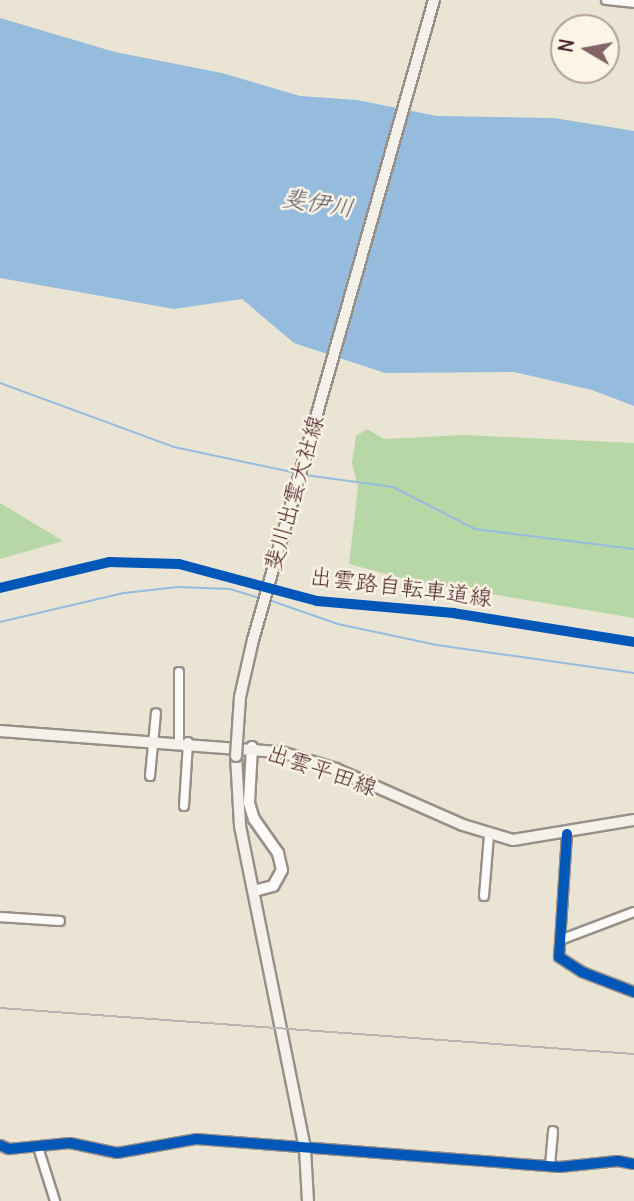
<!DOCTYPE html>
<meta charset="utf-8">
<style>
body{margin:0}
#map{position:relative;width:634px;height:1201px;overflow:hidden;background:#eae4d4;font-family:Delius,"Klee One",sans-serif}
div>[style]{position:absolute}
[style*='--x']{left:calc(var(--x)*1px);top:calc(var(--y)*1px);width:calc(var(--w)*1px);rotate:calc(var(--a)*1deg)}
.green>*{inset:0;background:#b8d7a7}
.water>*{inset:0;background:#95bbdd}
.stream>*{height:2px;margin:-1px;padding:0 1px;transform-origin:1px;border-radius:1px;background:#95bbdd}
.roads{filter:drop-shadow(2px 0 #998f89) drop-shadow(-2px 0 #998f89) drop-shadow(0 2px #998f89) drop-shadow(0 -2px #998f89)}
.minor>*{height:8px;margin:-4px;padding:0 4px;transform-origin:4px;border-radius:4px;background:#fcfbf9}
.tertiary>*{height:10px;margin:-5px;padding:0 5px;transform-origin:5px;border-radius:5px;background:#fcfbf9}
.secondary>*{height:10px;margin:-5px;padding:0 5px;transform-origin:5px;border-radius:5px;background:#f4f1ea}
.rail>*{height:2px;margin:-1px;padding:0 1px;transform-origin:1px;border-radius:1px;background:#bab4b3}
.bridges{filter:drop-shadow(2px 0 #998f89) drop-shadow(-2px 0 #998f89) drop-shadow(0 2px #998f89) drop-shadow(0 -2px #998f89)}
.secondary-bridge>*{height:10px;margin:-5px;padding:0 5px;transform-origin:5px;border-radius:5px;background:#f4f1ea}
.cycleway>*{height:10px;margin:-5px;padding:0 5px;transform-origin:5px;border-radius:5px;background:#0057b8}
span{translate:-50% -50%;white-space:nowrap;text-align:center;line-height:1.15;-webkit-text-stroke:5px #fcf5e5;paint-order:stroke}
.street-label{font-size:23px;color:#4a1f2b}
.water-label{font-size:24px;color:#58506b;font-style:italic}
.north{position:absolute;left:550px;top:14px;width:70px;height:70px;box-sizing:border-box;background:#fcf5e5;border:2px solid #b59f9b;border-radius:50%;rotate:280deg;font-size:19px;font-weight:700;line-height:28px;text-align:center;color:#4a1f2b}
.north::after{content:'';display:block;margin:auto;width:24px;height:32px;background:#826466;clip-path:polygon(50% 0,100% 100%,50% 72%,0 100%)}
</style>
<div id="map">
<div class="green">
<div style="clip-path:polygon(367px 429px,384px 439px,464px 435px,634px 443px,634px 618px,413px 581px,349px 564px,358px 487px,352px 463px,356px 436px)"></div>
<div style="clip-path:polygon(0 503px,63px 541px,0 559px)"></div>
</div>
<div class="water">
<div style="clip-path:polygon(0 18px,115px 52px,222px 73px,300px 96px,357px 100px,437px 116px,554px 118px,634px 131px,634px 406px,592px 390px,514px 372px,385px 373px,294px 343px,242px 299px,174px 309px,0 278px)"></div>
</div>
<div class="stream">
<div style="--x:0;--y:383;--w:185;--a:20.2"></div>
<div style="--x:174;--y:447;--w:125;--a:12"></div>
<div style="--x:305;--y:475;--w:89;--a:7.8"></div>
<div style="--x:393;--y:487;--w:92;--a:27.1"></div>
<div style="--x:475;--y:529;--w:160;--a:7.2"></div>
<div style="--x:269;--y:600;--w:73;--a:19.2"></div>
<div style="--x:338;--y:624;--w:101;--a:12"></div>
<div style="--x:437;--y:645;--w:199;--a:8.1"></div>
<div style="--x:0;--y:622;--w:127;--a:-13.2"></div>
<div style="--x:124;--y:593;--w:54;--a:-6.3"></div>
<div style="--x:178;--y:587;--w:52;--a:2.2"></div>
<div style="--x:230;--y:589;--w:31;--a:17"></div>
</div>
<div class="roads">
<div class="minor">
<div style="--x:606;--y:0;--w:28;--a:6"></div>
<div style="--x:179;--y:672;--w:70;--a:90"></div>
<div style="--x:150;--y:776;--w:63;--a:-84.6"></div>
<div style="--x:184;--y:806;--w:64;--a:-86.4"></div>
<div style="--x:567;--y:834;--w:123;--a:93.7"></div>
<div style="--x:559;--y:957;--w:27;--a:33"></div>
<div style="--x:582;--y:972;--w:56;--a:21"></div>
<div style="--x:484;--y:896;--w:61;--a:-85.3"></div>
<div style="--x:0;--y:917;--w:60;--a:3.8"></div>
<div style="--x:560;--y:940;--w:79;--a:-20.7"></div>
<div style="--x:0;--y:1145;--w:10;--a:24"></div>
<div style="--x:9;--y:1149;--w:61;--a:-5.6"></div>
<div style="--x:70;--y:1143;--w:48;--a:12"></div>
<div style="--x:117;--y:1153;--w:80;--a:-10"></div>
<div style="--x:196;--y:1139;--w:365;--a:4.4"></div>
<div style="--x:560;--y:1167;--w:58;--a:-5.9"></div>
<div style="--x:618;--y:1161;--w:16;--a:11"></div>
<div style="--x:38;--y:1147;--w:57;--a:72.5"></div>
<div style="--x:550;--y:1166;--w:35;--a:-85"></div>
</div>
<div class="tertiary">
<div style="--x:252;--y:747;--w:56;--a:93.1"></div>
<div style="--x:249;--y:803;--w:17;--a:73"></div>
<div style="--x:254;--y:819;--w:42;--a:54.8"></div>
<div style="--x:278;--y:853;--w:17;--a:77"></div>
<div style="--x:282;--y:870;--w:18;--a:119"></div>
<div style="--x:273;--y:886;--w:20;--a:165"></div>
</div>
<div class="secondary">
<div style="--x:0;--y:731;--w:282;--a:4.3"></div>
<div style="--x:281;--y:752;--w:58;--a:17.2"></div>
<div style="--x:336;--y:769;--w:139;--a:23.8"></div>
<div style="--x:463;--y:825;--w:52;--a:16.7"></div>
<div style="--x:513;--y:840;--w:123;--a:-9.4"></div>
<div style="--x:236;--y:756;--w:70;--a:86.7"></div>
<div style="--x:240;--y:826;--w:329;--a:78.6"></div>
<div style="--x:305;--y:1149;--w:52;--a:86.7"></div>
</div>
</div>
<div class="rail">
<div style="--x:0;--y:1008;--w:636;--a:4.15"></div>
</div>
<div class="bridges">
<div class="secondary-bridge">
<div style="--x:236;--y:756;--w:59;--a:-86.1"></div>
<div style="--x:240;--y:697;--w:58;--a:-77.2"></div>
<div style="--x:253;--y:640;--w:665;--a:-74.21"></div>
</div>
</div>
<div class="cycleway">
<div style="--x:0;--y:588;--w:112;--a:-13.4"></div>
<div style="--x:109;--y:562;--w:70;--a:1.6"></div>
<div style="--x:179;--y:564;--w:143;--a:15"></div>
<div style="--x:317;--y:601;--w:137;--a:5"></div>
<div style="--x:453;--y:613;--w:183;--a:9.1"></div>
<div style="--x:567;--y:834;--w:123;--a:93.7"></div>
<div style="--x:559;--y:957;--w:27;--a:33"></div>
<div style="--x:582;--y:972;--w:56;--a:21"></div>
<div style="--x:0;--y:1145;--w:10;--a:24"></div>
<div style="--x:9;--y:1149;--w:61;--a:-5.6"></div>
<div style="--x:70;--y:1143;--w:48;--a:12"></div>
<div style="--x:117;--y:1153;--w:80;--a:-10"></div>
<div style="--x:196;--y:1139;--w:365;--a:4.4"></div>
<div style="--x:560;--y:1167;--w:58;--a:-5.9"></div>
<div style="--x:618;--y:1161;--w:16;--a:11"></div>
</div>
<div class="street-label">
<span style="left:294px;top:493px;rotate:-74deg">斐川出雲大社線</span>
<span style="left:401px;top:587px;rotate:7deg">出雲路自転車道線</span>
<span style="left:322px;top:770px;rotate:19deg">出雲平田線</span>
</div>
<div class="water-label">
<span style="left:318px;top:203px;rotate:9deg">斐伊川</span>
</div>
<div class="north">N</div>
</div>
